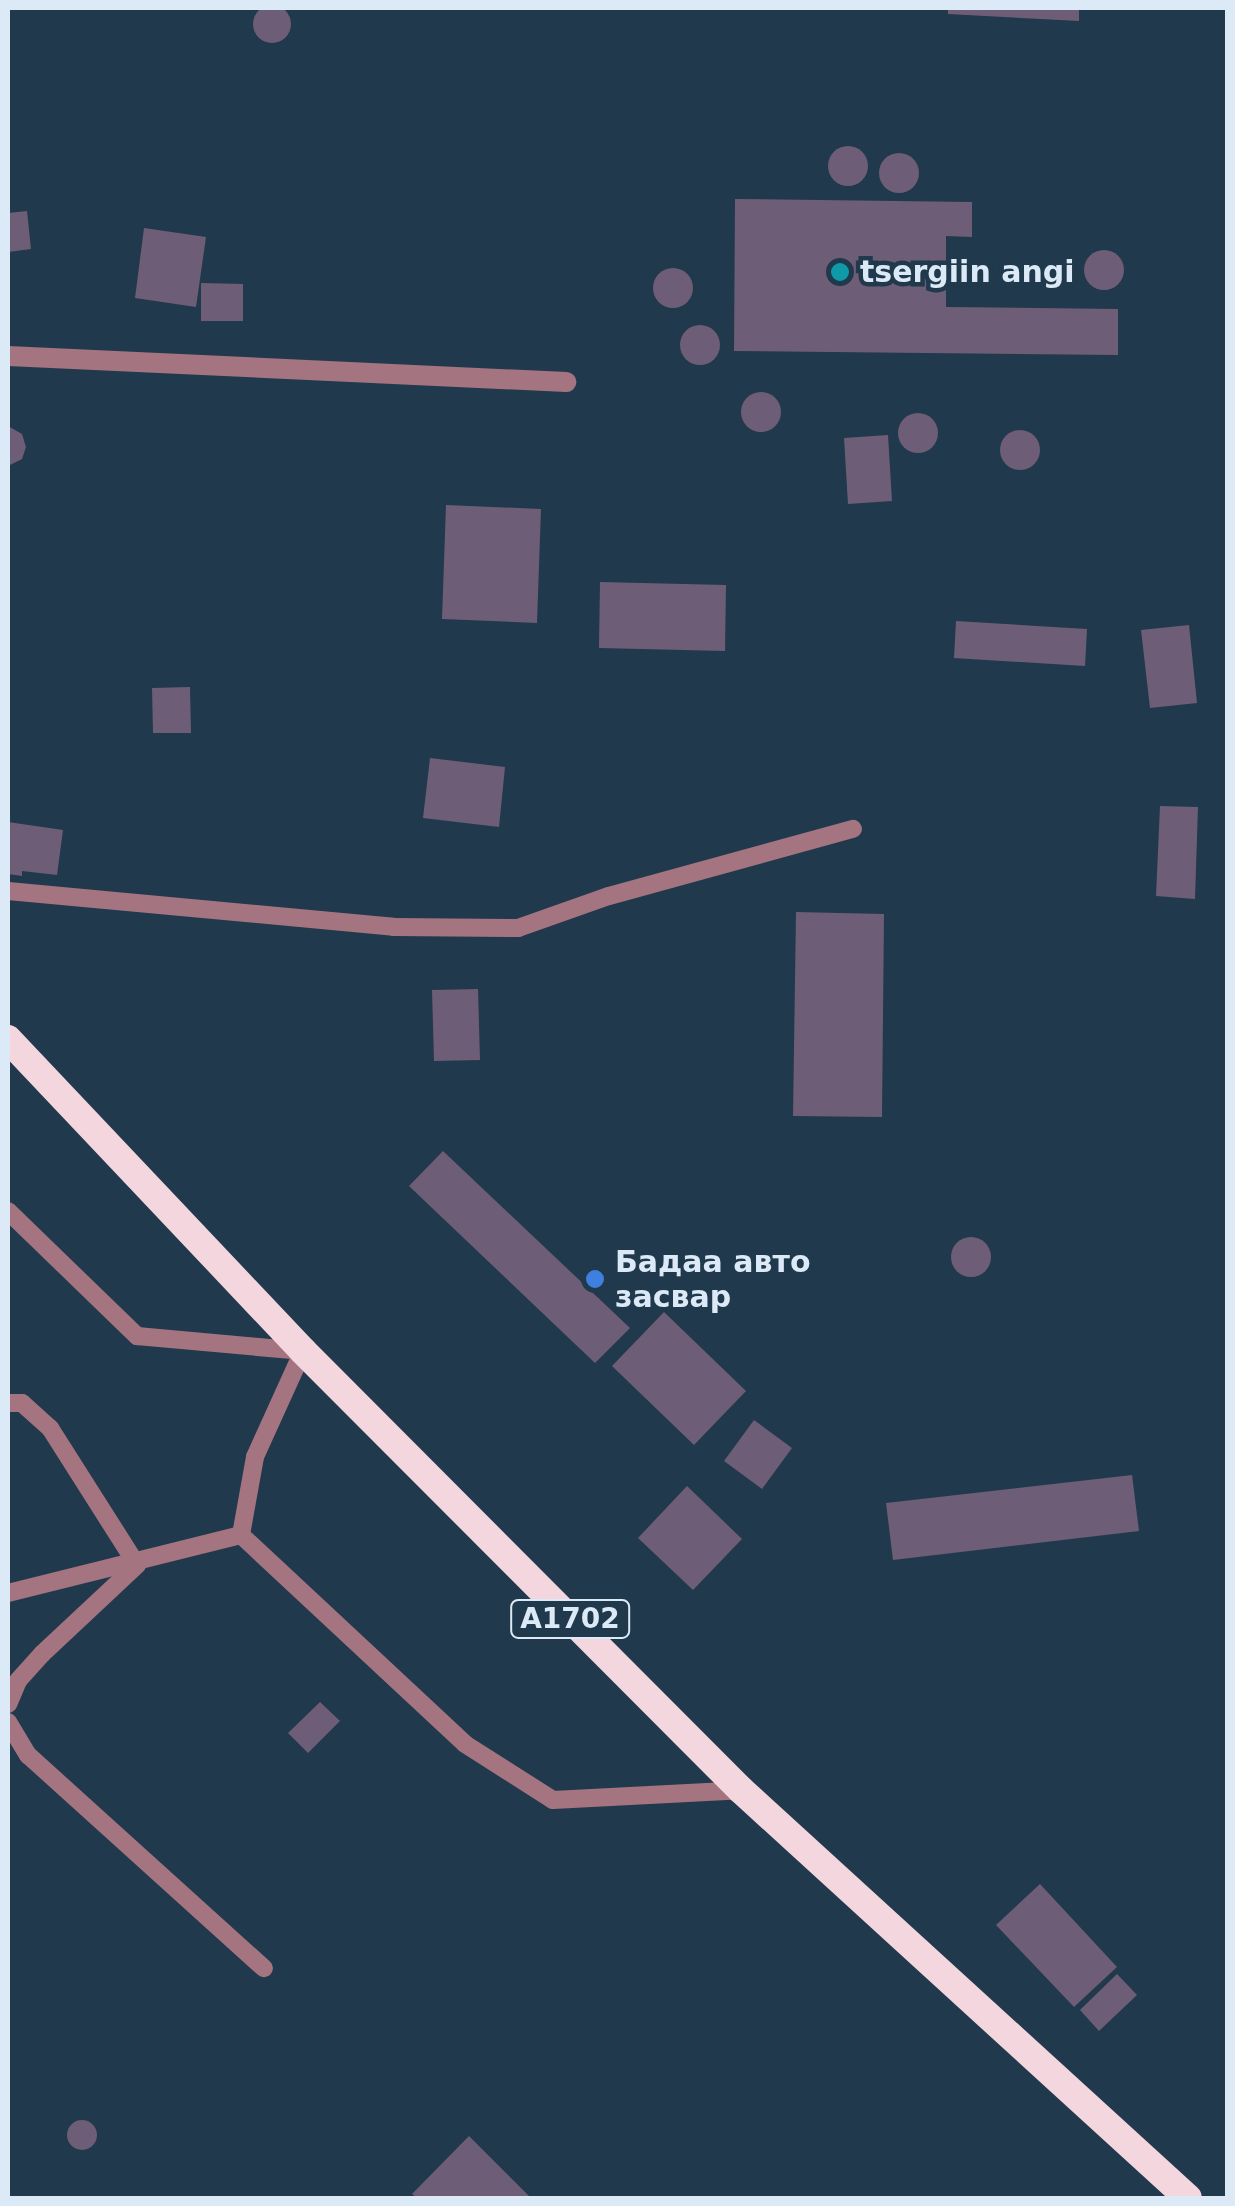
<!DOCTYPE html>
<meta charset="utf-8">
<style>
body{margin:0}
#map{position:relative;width:1235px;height:2206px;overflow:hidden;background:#21394c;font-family:"DejaVu Sans",sans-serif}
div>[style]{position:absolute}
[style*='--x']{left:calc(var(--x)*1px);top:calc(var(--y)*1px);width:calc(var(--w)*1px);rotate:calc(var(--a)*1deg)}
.building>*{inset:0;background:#6e5d76}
.round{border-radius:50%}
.service>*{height:18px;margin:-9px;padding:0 9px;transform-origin:9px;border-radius:9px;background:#a47481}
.minor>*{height:20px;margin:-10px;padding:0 10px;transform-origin:10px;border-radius:10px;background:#a47481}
.trunk>*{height:28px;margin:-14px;padding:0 14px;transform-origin:14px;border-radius:14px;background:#f4d6de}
.dots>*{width:28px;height:28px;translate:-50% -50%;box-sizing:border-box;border:5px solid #21394c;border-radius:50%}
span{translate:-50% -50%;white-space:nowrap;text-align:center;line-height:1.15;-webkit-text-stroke:9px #21394c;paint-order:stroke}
.shield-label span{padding:2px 8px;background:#21394c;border:2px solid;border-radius:8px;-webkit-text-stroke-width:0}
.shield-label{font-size:28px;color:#dceaf7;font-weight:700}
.poi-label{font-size:30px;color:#dceaf7;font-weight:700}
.left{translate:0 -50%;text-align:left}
.frame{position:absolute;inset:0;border:10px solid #dceaf7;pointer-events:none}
</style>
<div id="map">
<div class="building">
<div class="round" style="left:253px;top:5px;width:38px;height:38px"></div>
<div style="clip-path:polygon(948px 8px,1079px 8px,1079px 21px,948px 14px)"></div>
<div class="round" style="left:828px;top:146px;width:40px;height:40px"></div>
<div class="round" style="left:879px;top:153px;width:40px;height:40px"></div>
<div style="clip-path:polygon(735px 199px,972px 202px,972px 237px,946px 236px,946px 307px,1118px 309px,1118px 355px,734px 351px)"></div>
<div style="clip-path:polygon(27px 211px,31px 249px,8px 252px,8px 213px)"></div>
<div style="clip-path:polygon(144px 228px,206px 237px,196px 307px,135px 298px)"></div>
<div class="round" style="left:1084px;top:250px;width:40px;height:40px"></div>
<div class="round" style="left:653px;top:268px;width:40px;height:40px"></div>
<div style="clip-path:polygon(201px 283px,243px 284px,243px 321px,201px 321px)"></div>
<div class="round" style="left:680px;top:325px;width:40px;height:40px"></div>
<div class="round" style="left:741px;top:392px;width:40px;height:40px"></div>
<div class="round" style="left:898px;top:413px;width:40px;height:40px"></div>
<div style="clip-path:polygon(8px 426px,22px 434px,26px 447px,22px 459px,8px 466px)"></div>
<div class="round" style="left:1000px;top:430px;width:40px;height:40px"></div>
<div style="clip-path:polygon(888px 435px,892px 501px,848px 504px,844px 438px)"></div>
<div style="clip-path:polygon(446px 505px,541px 509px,537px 623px,442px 619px)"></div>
<div style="clip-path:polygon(600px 582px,726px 585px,725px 651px,599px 648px)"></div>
<div style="clip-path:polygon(956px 621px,1087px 629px,1085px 666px,954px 658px)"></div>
<div style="clip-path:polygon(1189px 625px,1197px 703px,1150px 708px,1141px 630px)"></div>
<div style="clip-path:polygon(190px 687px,191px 733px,153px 733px,152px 688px)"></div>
<div style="clip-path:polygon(430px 758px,505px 767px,499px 827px,423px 818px)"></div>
<div style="clip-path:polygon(1160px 806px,1198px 807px,1195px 899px,1156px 896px)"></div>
<div style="clip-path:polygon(8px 822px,63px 830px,57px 875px,22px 871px,22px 876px,8px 874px)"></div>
<div style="clip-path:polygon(796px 912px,884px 914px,882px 1117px,793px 1116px)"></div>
<div style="clip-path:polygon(478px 989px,480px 1060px,434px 1061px,432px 990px)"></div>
<div style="clip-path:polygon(443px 1151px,630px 1328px,595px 1363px,409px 1186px)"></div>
<div class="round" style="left:951px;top:1237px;width:40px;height:40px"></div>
<div style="clip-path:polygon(664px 1312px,746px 1391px,694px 1445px,612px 1366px)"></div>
<div style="clip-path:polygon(754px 1420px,792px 1448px,762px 1489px,724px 1461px)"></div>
<div style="clip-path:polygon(1132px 1475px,1139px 1531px,893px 1560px,886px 1503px)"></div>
<div style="clip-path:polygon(687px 1486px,742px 1539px,693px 1590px,638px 1538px)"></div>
<div style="clip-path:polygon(320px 1702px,340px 1721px,308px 1753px,288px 1733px)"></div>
<div style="clip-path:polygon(1040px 1884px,1117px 1967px,1074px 2007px,996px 1925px)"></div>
<div style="clip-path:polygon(1117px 1974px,1137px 1995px,1099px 2031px,1080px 2010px)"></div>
<div class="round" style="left:67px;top:2120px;width:30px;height:30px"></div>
<div style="clip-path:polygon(469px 2136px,531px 2198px,417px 2198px,412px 2194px)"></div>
</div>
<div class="service">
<div style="--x:8;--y:891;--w:387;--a:5.3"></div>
<div style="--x:393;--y:927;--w:125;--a:0.5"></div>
<div style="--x:518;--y:928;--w:96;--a:-19.4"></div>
<div style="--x:609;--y:896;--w:253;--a:-15.4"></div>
<div style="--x:8;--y:1211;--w:180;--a:44.1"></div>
<div style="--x:137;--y:1336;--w:167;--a:5.2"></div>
<div style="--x:303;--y:1351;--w:116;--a:114.4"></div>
<div style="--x:255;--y:1457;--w:79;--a:100.2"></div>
<div style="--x:241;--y:1535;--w:306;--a:43"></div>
<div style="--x:465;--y:1744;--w:104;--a:32.5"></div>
<div style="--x:553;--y:1800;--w:188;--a:-3"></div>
<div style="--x:8;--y:1403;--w:14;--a:0"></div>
<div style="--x:22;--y:1403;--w:38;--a:42"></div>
<div style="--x:50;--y:1428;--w:162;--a:57.6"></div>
<div style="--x:137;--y:1565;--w:130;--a:136.9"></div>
<div style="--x:42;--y:1654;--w:36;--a:132"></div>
<div style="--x:18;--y:1681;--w:25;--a:113"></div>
<div style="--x:8;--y:1593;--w:240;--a:-14"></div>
<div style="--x:8;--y:1722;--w:39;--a:59"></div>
<div style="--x:28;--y:1755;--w:318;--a:42.1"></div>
</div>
<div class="minor">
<div style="--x:8;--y:356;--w:559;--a:2.67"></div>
</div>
<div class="trunk">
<div style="--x:8;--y:1039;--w:429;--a:46.6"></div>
<div style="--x:303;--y:1351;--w:620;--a:45.07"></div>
<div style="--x:741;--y:1790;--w:605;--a:42.39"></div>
</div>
<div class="dots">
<div style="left:840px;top:272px;background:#0f9aa8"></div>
<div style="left:595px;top:1279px;background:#3f7fe0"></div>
</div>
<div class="shield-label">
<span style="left:570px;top:1619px">A1702</span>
</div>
<div class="poi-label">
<span class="left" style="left:860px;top:272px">tsergiin angi</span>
<span class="left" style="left:615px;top:1279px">Бадаа авто<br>засвар</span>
</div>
<div class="frame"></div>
</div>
